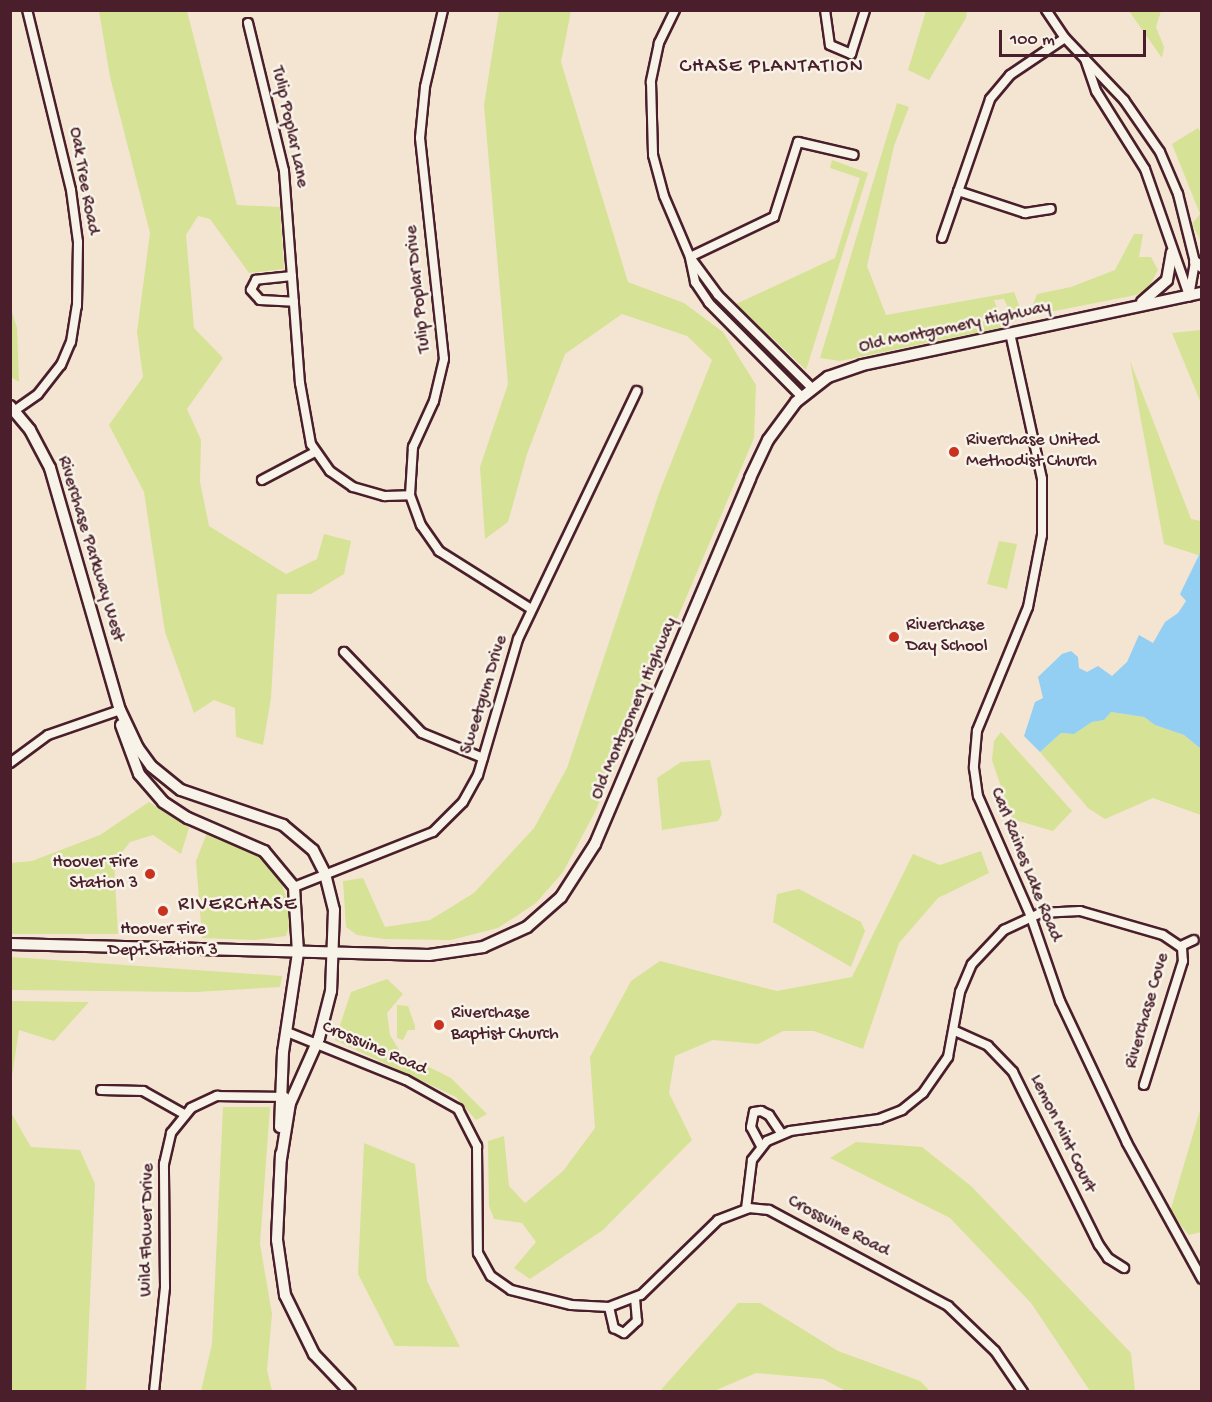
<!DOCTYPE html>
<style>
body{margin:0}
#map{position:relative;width:1212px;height:1402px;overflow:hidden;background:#f4e5d2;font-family:"Gochi Hand",sans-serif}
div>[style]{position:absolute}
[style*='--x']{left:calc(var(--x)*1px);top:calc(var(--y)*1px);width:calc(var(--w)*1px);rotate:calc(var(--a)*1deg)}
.green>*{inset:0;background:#d6e295}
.water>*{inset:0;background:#92cff3}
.roads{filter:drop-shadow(2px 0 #4a1f2b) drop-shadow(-2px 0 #4a1f2b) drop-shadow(0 2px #4a1f2b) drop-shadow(0 -2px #4a1f2b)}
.minor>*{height:8px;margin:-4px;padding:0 4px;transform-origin:4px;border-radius:4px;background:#f7f3e8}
.tertiary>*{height:10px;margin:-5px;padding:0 5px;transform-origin:5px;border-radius:5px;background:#f7f3e8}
.dots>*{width:16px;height:16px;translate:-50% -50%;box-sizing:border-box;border:3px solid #f7f3e8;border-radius:50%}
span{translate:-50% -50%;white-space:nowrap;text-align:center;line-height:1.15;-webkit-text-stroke:5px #f7f3e8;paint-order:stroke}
.street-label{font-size:18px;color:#4a1f2b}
.poi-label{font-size:18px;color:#4a1f2b}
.left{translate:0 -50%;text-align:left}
.right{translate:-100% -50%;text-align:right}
.neighbourhood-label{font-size:20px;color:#4a1f2b;letter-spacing:1.5px}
.frame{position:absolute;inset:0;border:12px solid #4a1f2b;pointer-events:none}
.scale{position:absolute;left:999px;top:30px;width:147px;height:27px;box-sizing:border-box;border:3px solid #4a1f2b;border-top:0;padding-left:8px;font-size:18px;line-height:21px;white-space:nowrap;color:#4a1f2b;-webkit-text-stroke:4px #f7f3e8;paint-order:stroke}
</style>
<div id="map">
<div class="green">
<div style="clip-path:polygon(99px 11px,187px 11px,237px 205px,280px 207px,284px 269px,249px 273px,210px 219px,198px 216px,186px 235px,194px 328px,223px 358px,187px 409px,201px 440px,200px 482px,209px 526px,286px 574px,317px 559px,324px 534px,351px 541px,344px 574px,311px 594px,277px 594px,271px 698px,263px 745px,236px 737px,235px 708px,214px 700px,194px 713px,165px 632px,144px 492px,109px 425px,143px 377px,137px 332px,150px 233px,110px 77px)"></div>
<div style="clip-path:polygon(499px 11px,571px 11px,561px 62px,628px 282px,684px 303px,723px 332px,756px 385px,754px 438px,595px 812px,563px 872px,536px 903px,498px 928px,451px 940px,384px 939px,357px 935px,346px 927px,343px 881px,363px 878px,385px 927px,430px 920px,474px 893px,534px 828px,567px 768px,659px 493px,712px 360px,687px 336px,622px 314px,565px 354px,527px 454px,508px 522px,485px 539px,480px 467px,508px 384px,484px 105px)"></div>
<div style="clip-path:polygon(926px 11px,967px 11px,966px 18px,929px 80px,908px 70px)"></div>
<div style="clip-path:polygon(1129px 11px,1161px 11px,1156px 27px,1164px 47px,1162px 58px)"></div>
<div style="clip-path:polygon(897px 103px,909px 107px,894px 146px,867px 266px,886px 315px,1014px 292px,1024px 318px,1014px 321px,1004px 299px,994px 300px,1004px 327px,840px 361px,820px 358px)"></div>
<div style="clip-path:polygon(1198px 128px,1202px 135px,1201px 241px,1192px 224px,1200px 214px,1172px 144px)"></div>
<div style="clip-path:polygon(832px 160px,868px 173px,806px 370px,736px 304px,835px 258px,860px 178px,830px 168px)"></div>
<div style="clip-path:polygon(1134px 234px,1143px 234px,1139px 257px,1151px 257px,1158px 270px,1149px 287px,1136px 295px,1029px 316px,1037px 294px,1071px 287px,1115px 270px)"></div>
<div style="clip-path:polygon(10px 306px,17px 328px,19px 382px,11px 377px)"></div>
<div style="clip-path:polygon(1201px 330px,1202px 330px,1201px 403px,1172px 333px)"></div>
<div style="clip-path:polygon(1130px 361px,1191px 519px,1201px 521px,1201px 556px,1164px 544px)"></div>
<div style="clip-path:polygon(999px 541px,1017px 544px,1007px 589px,987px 584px)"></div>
<div style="clip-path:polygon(1111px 712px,1144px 717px,1155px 725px,1184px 735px,1201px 749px,1201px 815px,1153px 798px,1105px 819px,1088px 808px,1040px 752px,1061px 733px,1074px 734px,1092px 722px,1104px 720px)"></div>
<div style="clip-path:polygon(1001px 732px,1072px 811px,1053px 831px,1012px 819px,992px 760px,994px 741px)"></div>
<div style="clip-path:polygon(710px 760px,722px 814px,718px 821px,662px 830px,657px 778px,681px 762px)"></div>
<div style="clip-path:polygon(149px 802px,189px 828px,181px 854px,153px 835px,130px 842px,114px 863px,118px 934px,11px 934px,11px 863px,32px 861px,100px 835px)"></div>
<div style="clip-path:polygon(207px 833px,257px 854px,280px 878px,292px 916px,286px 936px,255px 940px,202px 938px,196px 861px)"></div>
<div style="clip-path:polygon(981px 851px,989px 873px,938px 898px,899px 943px,863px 1049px,814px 1031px,783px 1031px,758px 1044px,713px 1040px,675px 1056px,669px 1093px,692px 1140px,603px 1230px,530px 1279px,514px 1268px,536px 1242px,522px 1223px,494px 1219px,489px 1206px,488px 1141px,504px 1136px,509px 1186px,525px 1203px,563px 1171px,595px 1128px,590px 1057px,631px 981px,660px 961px,777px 991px,852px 977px,913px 854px,940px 865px)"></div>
<div style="clip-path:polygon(799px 889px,861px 922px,865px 931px,851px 967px,773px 922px,777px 894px)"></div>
<div style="clip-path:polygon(11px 957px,282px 976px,280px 987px,195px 992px,11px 990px)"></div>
<div style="clip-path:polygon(387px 979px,403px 994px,387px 1013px,390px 1035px,401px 1053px,451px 1078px,487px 1114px,476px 1120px,456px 1097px,335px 1040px,351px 992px)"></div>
<div style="clip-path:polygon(11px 1001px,89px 1002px,54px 1041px,19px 1030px,11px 1083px)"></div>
<div style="clip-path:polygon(397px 1005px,408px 1006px,415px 1026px,415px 1030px,408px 1030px,403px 1040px,397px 1038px)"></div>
<div style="clip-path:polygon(223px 1107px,270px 1107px,260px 1244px,272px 1314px,267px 1370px,272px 1391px,201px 1391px,212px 1344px)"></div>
<div style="clip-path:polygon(1201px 1107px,1201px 1232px,1189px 1235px,1170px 1212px)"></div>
<div style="clip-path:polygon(10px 1111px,31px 1147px,80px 1150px,95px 1184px,86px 1391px,11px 1391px)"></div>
<div style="clip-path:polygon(856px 1142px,922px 1147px,971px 1186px,1131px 1353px,1135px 1391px,1090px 1391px,1031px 1303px,950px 1218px,830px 1158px)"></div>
<div style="clip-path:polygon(364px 1143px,415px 1164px,427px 1281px,460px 1347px,395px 1346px,358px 1274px)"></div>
<div style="clip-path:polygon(738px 1303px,760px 1303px,838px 1351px,920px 1381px,930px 1391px,846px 1391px,823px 1379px,756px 1373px,714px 1391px,660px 1391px)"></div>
</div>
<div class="water">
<div style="clip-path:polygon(1200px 553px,1201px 749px,1184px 735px,1155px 725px,1144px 717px,1111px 712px,1104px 720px,1092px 722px,1074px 734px,1061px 733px,1040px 752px,1024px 736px,1035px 702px,1043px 698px,1038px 677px,1062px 654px,1071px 651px,1078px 657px,1079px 668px,1087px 672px,1098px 666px,1112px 676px,1127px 662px,1139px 635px,1153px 643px,1165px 622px,1178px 613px,1186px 601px,1180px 594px)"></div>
</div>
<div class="roads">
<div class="minor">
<div style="--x:443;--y:10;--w:79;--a:103.2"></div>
<div style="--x:425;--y:87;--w:51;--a:95.6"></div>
<div style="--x:420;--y:138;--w:222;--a:83.8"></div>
<div style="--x:444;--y:359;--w:43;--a:103.4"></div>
<div style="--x:434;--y:401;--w:51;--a:114.5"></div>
<div style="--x:413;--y:447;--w:48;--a:93.6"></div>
<div style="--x:410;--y:495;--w:32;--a:70"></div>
<div style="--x:421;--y:525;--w:32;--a:55"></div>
<div style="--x:439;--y:551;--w:109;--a:32.2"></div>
<div style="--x:675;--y:10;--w:37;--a:116"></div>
<div style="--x:659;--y:43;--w:40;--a:102"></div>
<div style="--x:651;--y:82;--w:73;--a:88.4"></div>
<div style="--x:653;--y:155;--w:42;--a:75"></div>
<div style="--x:664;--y:196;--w:66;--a:66.9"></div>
<div style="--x:690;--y:257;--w:47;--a:53.6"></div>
<div style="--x:718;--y:295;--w:132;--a:44.7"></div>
<div style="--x:825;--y:10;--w:35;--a:82"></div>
<div style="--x:830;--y:45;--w:23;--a:23"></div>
<div style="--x:851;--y:54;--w:46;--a:-72.3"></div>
<div style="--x:1046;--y:10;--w:34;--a:56"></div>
<div style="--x:1065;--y:38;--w:86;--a:46.4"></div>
<div style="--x:1124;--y:100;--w:63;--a:55.3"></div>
<div style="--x:1160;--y:152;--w:46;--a:66.8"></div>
<div style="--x:1178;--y:194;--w:70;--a:76"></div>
<div style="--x:1195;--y:262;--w:35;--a:100"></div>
<div style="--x:248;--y:23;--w:152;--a:76.3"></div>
<div style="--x:284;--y:171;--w:213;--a:85.7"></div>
<div style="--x:300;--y:383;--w:62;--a:79.8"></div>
<div style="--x:311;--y:444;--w:33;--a:55"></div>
<div style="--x:330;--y:471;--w:28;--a:35"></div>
<div style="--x:353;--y:487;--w:33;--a:16"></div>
<div style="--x:385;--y:496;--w:25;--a:-2"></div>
<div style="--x:1085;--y:59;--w:34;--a:71"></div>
<div style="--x:1096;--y:91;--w:92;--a:57.9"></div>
<div style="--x:1145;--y:169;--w:133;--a:70.8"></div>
<div style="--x:958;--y:191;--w:71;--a:18.2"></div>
<div style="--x:1025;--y:213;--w:26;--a:-9"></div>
<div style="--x:942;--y:238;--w:147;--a:-70.9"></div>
<div style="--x:990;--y:99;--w:31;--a:-50"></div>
<div style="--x:1010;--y:75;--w:66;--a:-33.9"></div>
<div style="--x:690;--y:257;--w:93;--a:-25.5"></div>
<div style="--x:774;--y:217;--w:79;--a:-72.3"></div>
<div style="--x:798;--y:142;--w:57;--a:13.1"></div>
<div style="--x:690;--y:258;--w:25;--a:78"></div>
<div style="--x:695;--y:282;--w:25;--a:56"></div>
<div style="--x:709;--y:303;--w:132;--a:45.3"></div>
<div style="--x:292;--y:276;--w:36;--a:174"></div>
<div style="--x:256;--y:280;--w:11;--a:117"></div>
<div style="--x:251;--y:290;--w:13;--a:48"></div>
<div style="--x:260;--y:300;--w:34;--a:3"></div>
<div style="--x:1010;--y:333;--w:149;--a:77.6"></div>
<div style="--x:1042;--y:479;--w:56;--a:90"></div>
<div style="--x:1042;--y:535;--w:73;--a:101"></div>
<div style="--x:1028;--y:607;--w:134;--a:112.4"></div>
<div style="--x:977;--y:731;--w:37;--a:95"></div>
<div style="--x:974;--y:768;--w:28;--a:82"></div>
<div style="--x:978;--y:796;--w:132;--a:66.3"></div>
<div style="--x:1031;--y:917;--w:89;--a:71"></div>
<div style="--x:1060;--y:1001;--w:157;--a:64.7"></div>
<div style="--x:1127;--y:1143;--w:155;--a:61.1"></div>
<div style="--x:14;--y:411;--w:29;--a:-35"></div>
<div style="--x:38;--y:394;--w:37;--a:-52"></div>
<div style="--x:61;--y:365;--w:25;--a:-67"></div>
<div style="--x:71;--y:342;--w:36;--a:-81"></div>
<div style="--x:77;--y:306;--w:64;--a:-89.1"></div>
<div style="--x:78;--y:242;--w:52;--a:-97.7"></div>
<div style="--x:71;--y:190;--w:185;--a:-103.7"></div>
<div style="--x:262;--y:480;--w:60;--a:-27.8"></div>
<div style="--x:344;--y:652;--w:112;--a:46.1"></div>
<div style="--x:422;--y:733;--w:66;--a:22.3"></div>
<div style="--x:10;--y:763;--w:47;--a:-36.4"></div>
<div style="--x:48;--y:735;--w:76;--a:-19.1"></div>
<div style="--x:294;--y:887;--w:149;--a:-21.6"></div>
<div style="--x:433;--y:832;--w:42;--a:-45"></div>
<div style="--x:463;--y:802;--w:31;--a:-61"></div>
<div style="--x:478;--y:775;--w:142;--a:-73.6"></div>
<div style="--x:518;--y:639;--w:275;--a:-64.4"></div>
<div style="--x:1181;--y:946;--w:14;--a:-25"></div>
<div style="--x:955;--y:1031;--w:36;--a:24"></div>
<div style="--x:988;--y:1046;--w:36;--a:46"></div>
<div style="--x:1013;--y:1072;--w:193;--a:63.6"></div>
<div style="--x:1099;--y:1245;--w:16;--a:55"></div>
<div style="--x:1108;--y:1258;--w:19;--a:32"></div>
<div style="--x:287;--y:1032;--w:128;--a:22"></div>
<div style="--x:406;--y:1080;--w:60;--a:29.1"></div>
<div style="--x:458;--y:1109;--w:42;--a:62.8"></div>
<div style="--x:477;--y:1146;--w:107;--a:89.5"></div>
<div style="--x:478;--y:1253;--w:26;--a:61"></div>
<div style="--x:491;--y:1276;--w:24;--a:35"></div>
<div style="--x:511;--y:1290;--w:62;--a:14"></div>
<div style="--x:571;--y:1305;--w:38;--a:3"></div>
<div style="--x:609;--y:1307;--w:34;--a:-21"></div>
<div style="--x:641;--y:1295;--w:107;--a:-44.2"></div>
<div style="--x:718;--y:1220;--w:33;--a:-21"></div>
<div style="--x:749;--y:1208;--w:20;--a:6"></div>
<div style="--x:769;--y:1210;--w:203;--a:28.2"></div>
<div style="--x:948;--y:1306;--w:65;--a:43.8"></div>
<div style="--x:995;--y:1351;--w:50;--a:55.7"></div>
<div style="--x:101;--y:1090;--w:42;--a:1.4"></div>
<div style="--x:143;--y:1091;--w:47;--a:29.3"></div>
<div style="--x:761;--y:1146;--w:21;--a:-118"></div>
<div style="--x:751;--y:1127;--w:15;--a:-79"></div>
<div style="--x:754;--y:1112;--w:7;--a:-8"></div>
<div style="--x:761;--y:1111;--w:9;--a:27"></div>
<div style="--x:769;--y:1115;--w:22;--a:56"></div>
<div style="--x:746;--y:1209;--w:49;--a:-83"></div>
<div style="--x:752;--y:1160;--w:24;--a:-52"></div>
<div style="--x:767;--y:1141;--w:25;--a:-23"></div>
<div style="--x:790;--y:1131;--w:90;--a:-7.7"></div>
<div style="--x:879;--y:1119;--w:25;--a:-21"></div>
<div style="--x:902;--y:1110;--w:27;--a:-39"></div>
<div style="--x:923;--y:1093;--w:44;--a:-55.2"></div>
<div style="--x:948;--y:1057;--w:66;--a:-79.5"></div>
<div style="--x:960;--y:992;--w:30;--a:-67"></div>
<div style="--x:972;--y:964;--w:47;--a:-46.7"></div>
<div style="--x:1004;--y:930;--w:40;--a:-25"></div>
<div style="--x:1040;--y:913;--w:40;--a:-2.9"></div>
<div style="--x:1080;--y:911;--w:86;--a:16.1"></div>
<div style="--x:1163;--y:935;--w:23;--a:34"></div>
<div style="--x:1182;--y:948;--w:13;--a:86"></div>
<div style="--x:1183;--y:961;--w:130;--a:107.5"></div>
<div style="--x:609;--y:1307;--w:22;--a:77"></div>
<div style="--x:614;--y:1328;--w:11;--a:27"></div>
<div style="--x:624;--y:1333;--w:18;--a:-43"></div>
<div style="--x:637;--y:1321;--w:23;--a:-95"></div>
<div style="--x:154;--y:1392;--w:106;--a:-84"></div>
<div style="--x:165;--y:1287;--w:123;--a:-90.5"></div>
<div style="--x:164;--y:1164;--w:32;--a:-77"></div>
<div style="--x:171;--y:1133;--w:32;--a:-51"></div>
<div style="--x:191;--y:1108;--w:29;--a:-25"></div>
<div style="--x:217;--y:1096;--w:68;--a:0.8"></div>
</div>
<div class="tertiary">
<div style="--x:1195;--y:262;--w:9;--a:36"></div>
<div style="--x:1142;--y:302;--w:33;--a:-41"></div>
<div style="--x:1167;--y:280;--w:28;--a:-80"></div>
<div style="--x:10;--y:406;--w:31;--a:50"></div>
<div style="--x:30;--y:430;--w:43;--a:62.2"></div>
<div style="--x:50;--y:468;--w:252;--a:73.9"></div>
<div style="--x:120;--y:710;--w:42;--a:64.7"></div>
<div style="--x:138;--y:748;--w:22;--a:54"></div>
<div style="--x:151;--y:766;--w:38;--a:39"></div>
<div style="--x:181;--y:790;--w:108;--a:18.9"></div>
<div style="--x:283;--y:825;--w:39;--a:40"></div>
<div style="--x:313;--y:850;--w:27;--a:63"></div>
<div style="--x:325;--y:874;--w:37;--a:76"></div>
<div style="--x:334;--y:910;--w:81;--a:92.1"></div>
<div style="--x:331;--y:991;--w:49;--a:104.3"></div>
<div style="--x:319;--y:1038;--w:71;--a:114"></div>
<div style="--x:290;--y:1103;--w:57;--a:99.1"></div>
<div style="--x:121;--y:725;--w:52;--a:69.8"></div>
<div style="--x:139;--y:774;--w:37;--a:49"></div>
<div style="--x:163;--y:802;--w:30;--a:33"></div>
<div style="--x:188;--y:818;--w:83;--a:23.5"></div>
<div style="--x:264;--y:851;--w:47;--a:50.2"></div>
<div style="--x:294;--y:887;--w:66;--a:86.5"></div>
<div style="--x:298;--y:953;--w:100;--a:98.6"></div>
<div style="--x:283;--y:1052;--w:75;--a:92.3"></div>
<div style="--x:10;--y:944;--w:419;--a:1.5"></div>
<div style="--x:429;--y:955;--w:55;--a:-8.4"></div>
<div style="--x:483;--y:947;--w:48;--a:-24.4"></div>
<div style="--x:527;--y:927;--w:45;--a:-41.4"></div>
<div style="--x:561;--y:897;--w:63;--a:-57.3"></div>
<div style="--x:595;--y:844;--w:397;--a:-67"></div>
<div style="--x:750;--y:478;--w:42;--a:-64.7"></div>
<div style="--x:768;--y:440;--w:47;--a:-53.6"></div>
<div style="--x:796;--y:402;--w:41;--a:-38"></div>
<div style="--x:828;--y:377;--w:36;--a:-19"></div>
<div style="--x:862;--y:365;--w:348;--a:-12"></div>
<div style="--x:281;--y:1154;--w:86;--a:92.7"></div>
<div style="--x:277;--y:1240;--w:56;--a:81.7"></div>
<div style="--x:285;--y:1295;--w:66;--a:63.8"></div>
<div style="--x:314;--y:1354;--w:52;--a:46.5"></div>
</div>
</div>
<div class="dots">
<div style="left:954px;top:452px;background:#c8321e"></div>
<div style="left:894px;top:637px;background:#c8321e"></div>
<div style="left:150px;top:874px;background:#c8321e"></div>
<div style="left:163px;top:911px;background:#c8321e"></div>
<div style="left:439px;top:1025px;background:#c8321e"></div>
</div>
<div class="street-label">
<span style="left:289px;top:127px;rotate:78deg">Tulip Poplar Lane</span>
<span style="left:83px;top:181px;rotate:80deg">Oak Tree Road</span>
<span style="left:419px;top:289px;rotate:-96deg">Tulip Poplar Drive</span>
<span style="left:955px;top:328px;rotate:-12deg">Old Montgomery Highway</span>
<span style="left:90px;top:549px;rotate:73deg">Riverchase Parkway West</span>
<span style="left:485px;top:695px;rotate:-73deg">Sweetgum Drive</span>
<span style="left:635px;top:709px;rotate:-67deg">Old Montgomery Highway</span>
<span style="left:1025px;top:865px;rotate:68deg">Carl Raines Lake Road</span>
<span style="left:1148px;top:1011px;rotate:-74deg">Riverchase Cove</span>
<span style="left:374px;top:1049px;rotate:23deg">Crossvine Road</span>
<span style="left:1062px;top:1134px;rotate:64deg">Lemon Mint Court</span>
<span style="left:838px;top:1227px;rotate:28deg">Crossvine Road</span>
<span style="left:148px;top:1230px;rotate:-89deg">Wild Flower Drive</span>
</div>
<div class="poi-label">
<span class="left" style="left:966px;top:452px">Riverchase United<br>Methodist Church</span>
<span class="left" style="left:906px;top:637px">Riverchase<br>Day School</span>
<span class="right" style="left:138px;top:874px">Hoover Fire<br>Station 3</span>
<span style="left:163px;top:941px">Hoover Fire<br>Dept Station 3</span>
<span class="left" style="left:451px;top:1025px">Riverchase<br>Baptist Church</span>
</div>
<div class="neighbourhood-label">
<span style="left:772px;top:67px">CHASE PLANTATION</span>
<span style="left:238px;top:905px">RIVERCHASE</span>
</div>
<div class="frame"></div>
<div class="scale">100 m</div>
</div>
